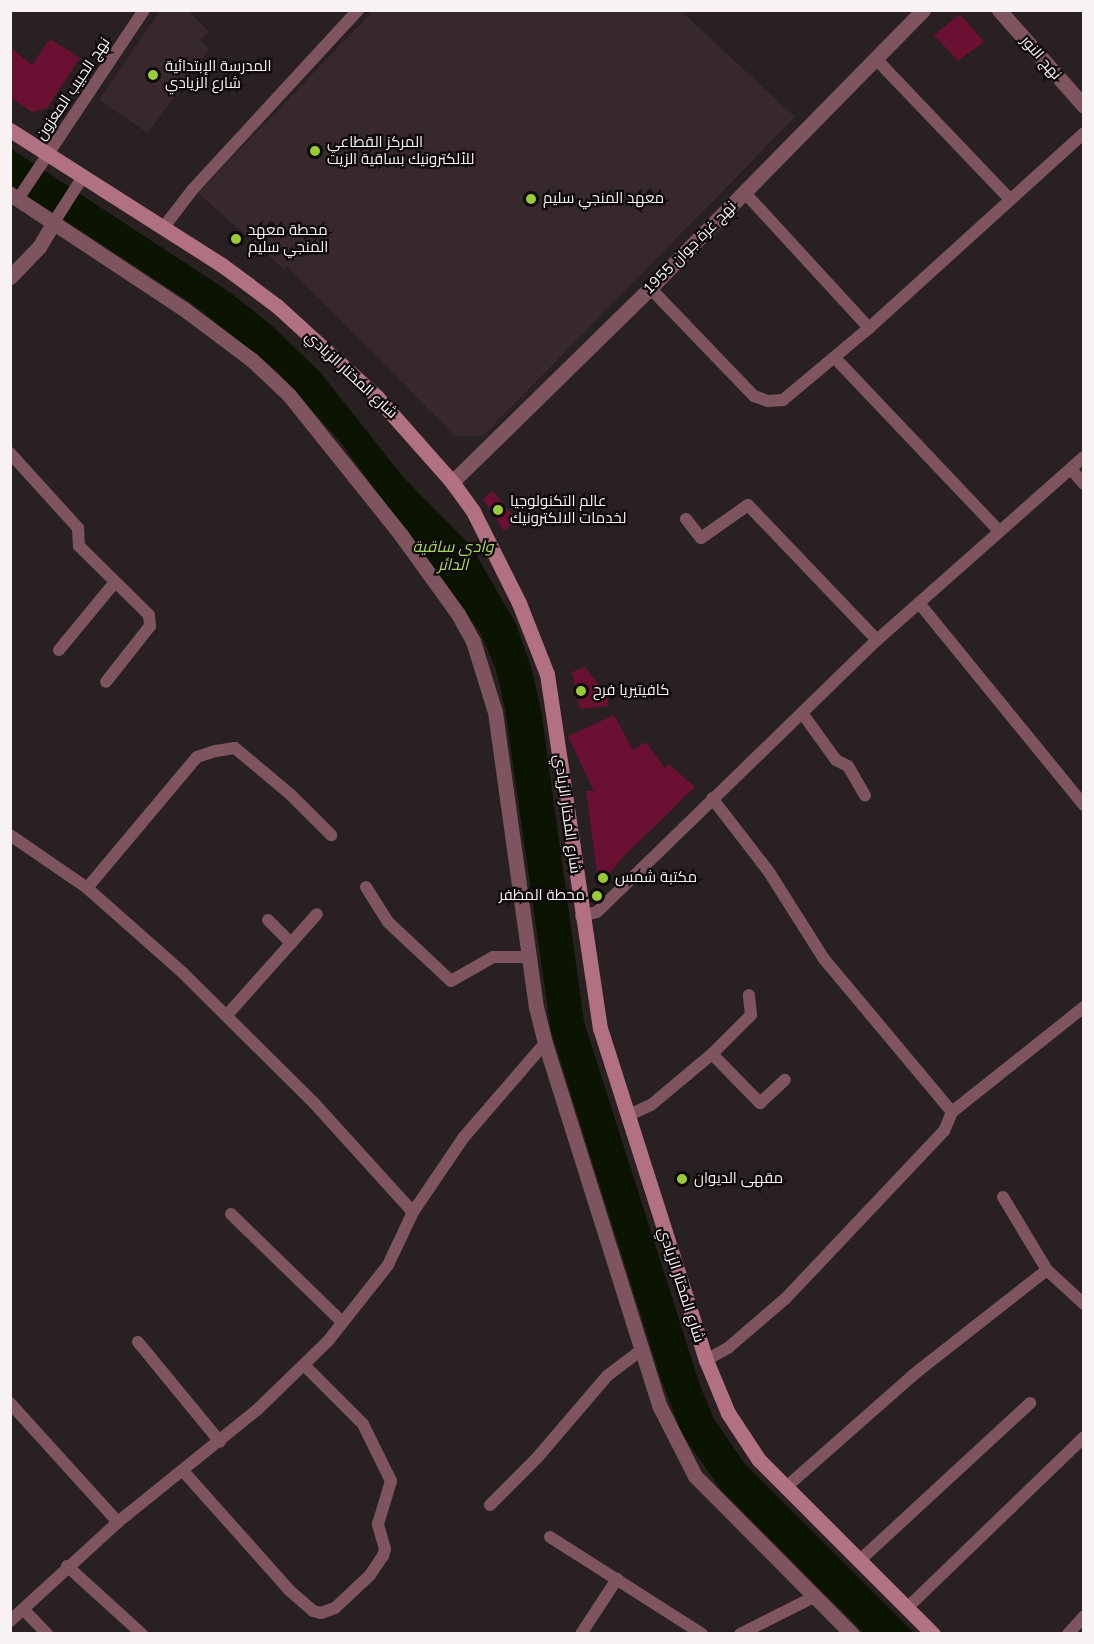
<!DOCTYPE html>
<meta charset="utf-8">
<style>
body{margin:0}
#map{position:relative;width:1094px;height:1644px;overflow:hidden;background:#292022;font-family:"Nunito Sans",Cairo,sans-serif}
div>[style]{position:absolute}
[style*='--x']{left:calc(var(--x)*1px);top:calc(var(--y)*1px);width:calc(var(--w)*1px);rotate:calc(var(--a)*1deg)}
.built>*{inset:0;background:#37282c}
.water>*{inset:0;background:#0a1400}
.building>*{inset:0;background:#6a1033}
.minor>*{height:12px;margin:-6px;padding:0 6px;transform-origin:6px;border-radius:6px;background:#7e555f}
.tertiary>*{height:15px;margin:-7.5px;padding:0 7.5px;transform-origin:7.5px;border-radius:7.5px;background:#7e555f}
.secondary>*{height:15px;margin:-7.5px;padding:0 7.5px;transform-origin:7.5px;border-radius:7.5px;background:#b27181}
.dots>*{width:16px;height:16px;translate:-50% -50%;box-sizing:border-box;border:3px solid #0f0b0c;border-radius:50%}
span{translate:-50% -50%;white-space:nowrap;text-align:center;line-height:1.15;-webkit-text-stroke:4.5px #0f0b0c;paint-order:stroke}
.street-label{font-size:15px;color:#f8f2f3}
.poi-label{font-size:15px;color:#f8f2f3}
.left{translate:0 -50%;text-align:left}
.right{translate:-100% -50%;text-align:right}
.water-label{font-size:16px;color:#a9d660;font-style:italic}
.frame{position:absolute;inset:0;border:12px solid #f8f2f3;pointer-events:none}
</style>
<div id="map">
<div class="built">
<div style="clip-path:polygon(374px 10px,681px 11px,795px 117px,483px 436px,455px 436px,287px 266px,284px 269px,198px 193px)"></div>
<div style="clip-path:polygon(160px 11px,188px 11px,209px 32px,200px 40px,209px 49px,148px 133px,99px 100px)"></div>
</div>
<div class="water">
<div style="clip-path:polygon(10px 148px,228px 291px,270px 324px,320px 372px,404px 478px,471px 546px,516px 624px,532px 670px,541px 709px,584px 1022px,701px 1388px,714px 1419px,745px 1464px,914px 1633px,864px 1633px,721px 1490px,682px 1434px,661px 1379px,551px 1031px,505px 709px,496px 670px,481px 634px,341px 443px,279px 373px,191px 303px,11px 185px)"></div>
</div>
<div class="building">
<div style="clip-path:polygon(960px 14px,984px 42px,958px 61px,934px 35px)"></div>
<div style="clip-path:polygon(52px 40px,80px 58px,47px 108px,32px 112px,10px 97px,10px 47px,32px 65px,48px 41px)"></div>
<div style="clip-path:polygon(493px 491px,516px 520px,504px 531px,483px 499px)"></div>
<div style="clip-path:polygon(585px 667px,607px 696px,609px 706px,580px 709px,572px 672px)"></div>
<div style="clip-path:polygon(614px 715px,633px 750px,646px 742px,665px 768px,669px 764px,695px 787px,622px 858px,599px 887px,586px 791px,594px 791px,568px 736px)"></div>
</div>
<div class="minor">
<div style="--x:876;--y:59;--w:192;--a:46.3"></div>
<div style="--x:745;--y:193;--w:183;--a:47.4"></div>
<div style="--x:18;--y:199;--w:227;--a:-56.3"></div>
<div style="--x:54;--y:222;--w:52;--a:-57.5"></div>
<div style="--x:163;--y:228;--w:49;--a:-52.4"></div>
<div style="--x:193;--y:189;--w:243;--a:-47.3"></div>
<div style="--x:650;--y:288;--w:150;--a:46.1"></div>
<div style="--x:754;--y:396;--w:15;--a:20"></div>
<div style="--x:768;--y:401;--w:15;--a:-4"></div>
<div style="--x:783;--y:400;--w:112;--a:-39.9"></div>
<div style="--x:869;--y:328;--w:290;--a:-42.2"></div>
<div style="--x:835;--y:358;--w:238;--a:46.5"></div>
<div style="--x:10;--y:453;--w:101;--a:47.8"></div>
<div style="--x:78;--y:528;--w:18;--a:87"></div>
<div style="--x:79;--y:546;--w:98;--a:44.6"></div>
<div style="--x:149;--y:615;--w:11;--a:85"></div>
<div style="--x:150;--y:626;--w:71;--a:128.2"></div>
<div style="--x:1071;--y:469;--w:20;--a:49"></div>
<div style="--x:686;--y:519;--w:24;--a:52"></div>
<div style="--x:701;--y:538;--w:57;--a:-35.1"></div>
<div style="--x:748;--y:505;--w:187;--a:46.3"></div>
<div style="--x:919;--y:603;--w:261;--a:50.8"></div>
<div style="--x:59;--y:650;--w:88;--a:-50.5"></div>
<div style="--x:802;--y:713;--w:58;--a:54.1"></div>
<div style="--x:836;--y:760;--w:13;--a:27"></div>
<div style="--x:848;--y:766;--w:34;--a:60"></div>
<div style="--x:10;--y:835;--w:93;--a:34.5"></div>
<div style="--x:87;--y:888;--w:128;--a:41.5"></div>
<div style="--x:183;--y:973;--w:185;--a:44.8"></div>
<div style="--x:314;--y:1103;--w:147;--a:47.8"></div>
<div style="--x:366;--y:887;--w:41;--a:57.8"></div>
<div style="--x:388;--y:922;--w:86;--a:43.1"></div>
<div style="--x:451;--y:981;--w:48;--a:-29.7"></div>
<div style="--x:493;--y:957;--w:36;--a:0"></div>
<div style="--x:87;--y:888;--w:171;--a:-50"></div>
<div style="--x:197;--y:757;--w:20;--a:-18"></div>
<div style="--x:216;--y:751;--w:19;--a:-9"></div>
<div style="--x:235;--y:748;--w:73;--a:40"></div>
<div style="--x:291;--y:795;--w:57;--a:45"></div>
<div style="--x:581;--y:916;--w:16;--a:-14"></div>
<div style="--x:597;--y:912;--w:390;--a:-44.2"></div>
<div style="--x:877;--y:640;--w:276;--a:-41.5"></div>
<div style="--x:268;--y:920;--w:33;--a:45"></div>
<div style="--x:227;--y:1015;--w:135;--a:-48.3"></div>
<div style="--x:712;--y:1054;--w:55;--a:-45"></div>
<div style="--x:751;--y:1015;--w:20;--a:-96"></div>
<div style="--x:952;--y:1112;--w:169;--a:-38.5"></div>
<div style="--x:627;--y:1116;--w:26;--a:-25"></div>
<div style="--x:651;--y:1105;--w:80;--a:-39.9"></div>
<div style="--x:712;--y:1054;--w:69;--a:45.6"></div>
<div style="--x:760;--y:1103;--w:34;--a:-43"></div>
<div style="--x:1003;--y:1197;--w:85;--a:58.9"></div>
<div style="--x:1047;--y:1270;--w:50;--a:42.6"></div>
<div style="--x:231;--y:1214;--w:155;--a:44.2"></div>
<div style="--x:138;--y:1342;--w:129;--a:50.6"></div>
<div style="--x:706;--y:1360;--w:26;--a:-29"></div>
<div style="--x:729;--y:1347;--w:75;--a:-40.7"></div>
<div style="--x:786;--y:1298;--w:230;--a:-46.6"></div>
<div style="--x:944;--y:1131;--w:21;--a:-67"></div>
<div style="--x:952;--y:1112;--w:199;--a:-129.9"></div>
<div style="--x:824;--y:959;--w:103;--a:-122.3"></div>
<div style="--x:769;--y:872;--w:93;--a:-127.6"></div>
<div style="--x:10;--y:1403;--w:161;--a:47.8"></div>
<div style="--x:184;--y:1472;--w:158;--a:48.3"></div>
<div style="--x:289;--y:1590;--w:32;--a:41"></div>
<div style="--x:313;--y:1611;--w:8;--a:14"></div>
<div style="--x:321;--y:1613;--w:15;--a:-20"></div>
<div style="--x:335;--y:1608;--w:48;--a:-43.3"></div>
<div style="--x:370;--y:1575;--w:23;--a:-56"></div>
<div style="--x:383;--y:1556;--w:7;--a:-74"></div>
<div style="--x:385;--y:1549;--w:26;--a:-106"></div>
<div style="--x:378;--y:1524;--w:45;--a:-73.2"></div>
<div style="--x:391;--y:1481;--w:64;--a:-116.2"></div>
<div style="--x:363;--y:1424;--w:83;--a:-135"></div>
<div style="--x:785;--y:1488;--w:171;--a:-41.4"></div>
<div style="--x:913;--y:1375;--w:170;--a:-38.1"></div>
<div style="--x:490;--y:1505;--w:66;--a:-45"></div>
<div style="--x:537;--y:1458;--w:108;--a:-49.5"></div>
<div style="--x:607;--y:1376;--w:41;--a:-37.1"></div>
<div style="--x:550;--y:1537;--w:180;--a:32.5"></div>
<div style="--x:859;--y:1561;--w:233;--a:-42.7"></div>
<div style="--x:67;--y:1566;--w:101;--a:42.2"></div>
<div style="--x:907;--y:1608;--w:246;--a:-44"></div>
<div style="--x:23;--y:1609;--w:35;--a:46"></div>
<div style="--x:10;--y:1621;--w:147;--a:-42.5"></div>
<div style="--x:118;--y:1522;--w:179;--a:-38.9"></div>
<div style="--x:257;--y:1410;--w:99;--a:-44.2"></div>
<div style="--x:328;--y:1341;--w:97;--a:-51.7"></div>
<div style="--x:388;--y:1265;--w:59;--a:-64.7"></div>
<div style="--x:413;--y:1212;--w:91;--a:-55.8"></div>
<div style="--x:464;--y:1137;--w:124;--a:-49.2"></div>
<div style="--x:581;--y:1634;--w:66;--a:-56.8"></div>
<div style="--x:740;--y:1634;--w:85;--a:-26.6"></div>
<div style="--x:1068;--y:1634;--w:24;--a:-48"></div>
</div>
<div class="tertiary">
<div style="--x:999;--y:10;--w:128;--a:48.5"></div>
<div style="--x:10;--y:194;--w:209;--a:33.5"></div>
<div style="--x:184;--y:309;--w:85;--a:36.9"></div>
<div style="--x:252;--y:360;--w:51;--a:43.4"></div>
<div style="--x:289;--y:395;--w:179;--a:51.3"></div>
<div style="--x:401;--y:535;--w:97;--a:54.2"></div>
<div style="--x:458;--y:614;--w:31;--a:61"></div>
<div style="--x:473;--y:641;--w:74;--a:72.8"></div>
<div style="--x:495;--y:712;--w:298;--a:82.1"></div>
<div style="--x:536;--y:1007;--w:37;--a:76"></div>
<div style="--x:545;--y:1043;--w:380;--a:72.5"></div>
<div style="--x:659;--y:1405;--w:80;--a:63.1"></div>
<div style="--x:695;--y:1476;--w:223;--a:45.2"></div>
<div style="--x:10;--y:277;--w:42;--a:-46"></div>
<div style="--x:39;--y:247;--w:29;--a:-59"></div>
<div style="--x:452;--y:482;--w:277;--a:-44.4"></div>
<div style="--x:650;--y:288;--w:390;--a:-45.5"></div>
</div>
<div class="secondary">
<div style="--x:10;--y:130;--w:251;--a:32.5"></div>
<div style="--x:222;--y:265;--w:69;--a:36.7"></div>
<div style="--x:277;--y:306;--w:134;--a:42.3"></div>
<div style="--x:376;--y:396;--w:115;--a:48.5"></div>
<div style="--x:452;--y:482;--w:36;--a:54"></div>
<div style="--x:473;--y:511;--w:103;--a:63.4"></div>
<div style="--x:519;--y:603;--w:76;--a:68.5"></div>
<div style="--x:547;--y:674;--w:358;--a:81.5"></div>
<div style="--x:600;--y:1028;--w:349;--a:72.3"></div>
<div style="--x:706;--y:1360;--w:57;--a:67.5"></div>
<div style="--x:728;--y:1413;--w:56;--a:56.6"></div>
<div style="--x:759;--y:1460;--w:246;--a:45"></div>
</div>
<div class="dots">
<div style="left:153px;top:75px;background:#98cb37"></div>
<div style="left:315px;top:151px;background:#98cb37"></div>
<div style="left:531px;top:199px;background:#98cb37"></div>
<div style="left:236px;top:239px;background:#98cb37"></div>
<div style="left:498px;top:510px;background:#98cb37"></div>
<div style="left:581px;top:691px;background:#98cb37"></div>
<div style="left:603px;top:878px;background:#98cb37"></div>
<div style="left:597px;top:896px;background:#98cb37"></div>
<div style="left:682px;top:1179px;background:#98cb37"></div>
</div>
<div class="street-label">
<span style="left:1041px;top:58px;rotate:49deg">نهج النور</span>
<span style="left:73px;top:89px;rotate:-56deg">نهج الحبيب المعزون</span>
<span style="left:690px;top:248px;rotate:-45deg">نهج غرة جوان 1955</span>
<span style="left:351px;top:375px;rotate:43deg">شارع المختار الزيادي</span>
<span style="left:567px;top:814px;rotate:82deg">شارع المختار الزيادي</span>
<span style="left:681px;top:1285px;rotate:72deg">شارع المختار الزيادي</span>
</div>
<div class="poi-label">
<span class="left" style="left:165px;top:75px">المدرسة الإبتدائية<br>شارع الزيادي</span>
<span class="left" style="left:327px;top:151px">المركز القطاعي<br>للألكترونيك بساقية الزيت</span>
<span class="left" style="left:543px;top:199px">معهد المنجي سليم</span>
<span class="left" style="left:248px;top:239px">محطة معهد<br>المنجي سليم</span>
<span class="left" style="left:510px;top:510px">عالم التكنولوجيا<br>لخدمات الالكترونيك</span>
<span class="left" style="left:593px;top:691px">كافيتيريا فرح</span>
<span class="left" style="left:615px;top:878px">مكتبة شمس</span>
<span class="right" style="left:585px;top:896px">محطة المظفر</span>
<span class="left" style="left:694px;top:1179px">مقهى الديوان</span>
</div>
<div class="water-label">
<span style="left:453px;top:556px">وادي ساقية<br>الدائر</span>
</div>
<div class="frame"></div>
</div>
